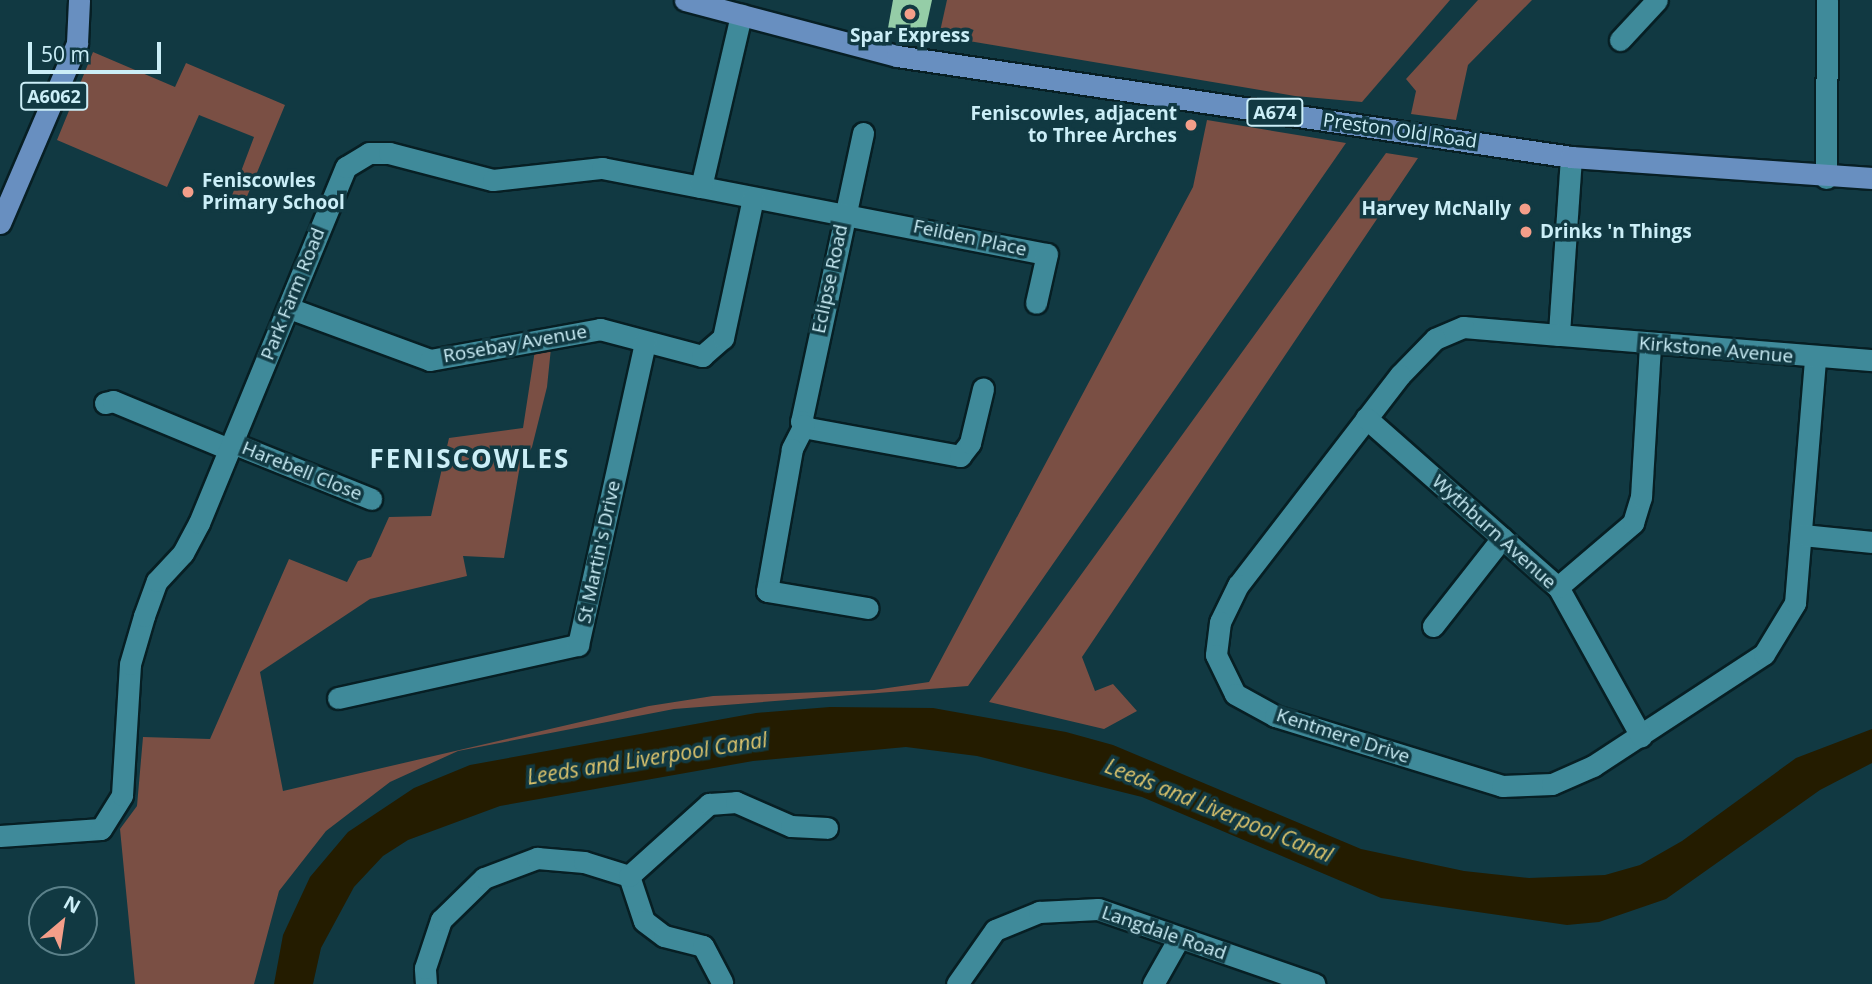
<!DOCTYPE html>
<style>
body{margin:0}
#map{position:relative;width:1872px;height:984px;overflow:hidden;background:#113942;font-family:"Open Sans",sans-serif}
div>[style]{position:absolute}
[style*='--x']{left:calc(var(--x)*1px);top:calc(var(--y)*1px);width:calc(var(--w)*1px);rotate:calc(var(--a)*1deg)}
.green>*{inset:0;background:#7a4f44}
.water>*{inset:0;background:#241c00}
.building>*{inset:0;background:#95cda7}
.roads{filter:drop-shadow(2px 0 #071f24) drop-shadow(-2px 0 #071f24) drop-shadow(0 2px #071f24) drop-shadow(0 -2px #071f24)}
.minor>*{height:21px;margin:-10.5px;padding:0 10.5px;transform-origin:10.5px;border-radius:10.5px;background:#3f8a9a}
.primary>*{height:21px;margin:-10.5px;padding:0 10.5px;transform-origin:10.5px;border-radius:10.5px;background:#688fc0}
.dots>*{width:19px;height:19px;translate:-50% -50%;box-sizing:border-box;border:4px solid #113942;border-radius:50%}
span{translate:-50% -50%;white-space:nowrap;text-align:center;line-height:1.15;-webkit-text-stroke:7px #113942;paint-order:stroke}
.shield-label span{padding:2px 5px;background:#113942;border:2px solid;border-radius:5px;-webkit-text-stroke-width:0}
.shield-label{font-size:18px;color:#cbeef7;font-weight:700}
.poi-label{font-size:19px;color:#cbeef7;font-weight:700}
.right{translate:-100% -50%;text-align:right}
.left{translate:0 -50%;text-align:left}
.street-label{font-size:19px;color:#cbeef7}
.water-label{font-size:21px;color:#dcc46d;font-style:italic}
.district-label{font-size:26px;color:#cbeef7;font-weight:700;letter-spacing:2px}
.north{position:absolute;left:28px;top:886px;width:70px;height:70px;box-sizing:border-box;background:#113942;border:2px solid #5b818a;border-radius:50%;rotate:29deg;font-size:19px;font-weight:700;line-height:28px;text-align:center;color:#cbeef7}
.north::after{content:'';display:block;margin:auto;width:24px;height:32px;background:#f49e89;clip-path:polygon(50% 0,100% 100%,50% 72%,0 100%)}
.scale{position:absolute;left:28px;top:42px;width:133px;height:32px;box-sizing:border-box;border:4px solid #cbeef7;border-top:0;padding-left:9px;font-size:21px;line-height:24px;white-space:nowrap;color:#cbeef7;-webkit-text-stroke:5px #113942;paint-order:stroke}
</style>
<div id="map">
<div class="green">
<div style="clip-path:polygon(947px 0,1450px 0,1362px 102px,1295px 96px,939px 36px)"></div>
<div style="clip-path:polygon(1478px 0,1532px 0,1468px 65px,1456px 120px,1411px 114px,1416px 91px,1406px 79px)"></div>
<div style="clip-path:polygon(93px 52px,175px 87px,186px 63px,285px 105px,241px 211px,228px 206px,254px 137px,199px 115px,167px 187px,57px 140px)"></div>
<div style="clip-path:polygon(1207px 120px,1346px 143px,968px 686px,674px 709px,458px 751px,390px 782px,326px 831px,279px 891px,254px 984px,135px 984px,120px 829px,137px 806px,143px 737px,210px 739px,289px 559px,347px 582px,358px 561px,371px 557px,389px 517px,431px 516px,449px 438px,523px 428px,535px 350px,551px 348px,547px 387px,532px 447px,519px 471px,504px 558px,463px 556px,467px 576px,370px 599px,260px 672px,283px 791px,649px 706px,713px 696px,874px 690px,929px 682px,1193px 187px)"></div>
<div style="clip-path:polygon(1386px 153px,1418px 158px,1082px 657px,1095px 691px,1113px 684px,1137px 711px,1104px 729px,989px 702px)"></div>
</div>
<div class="water">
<div style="clip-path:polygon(830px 707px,933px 708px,1066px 732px,1113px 745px,1361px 849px,1464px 871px,1529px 878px,1605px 875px,1640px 865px,1682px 841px,1796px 758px,1872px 729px,1872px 763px,1820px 790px,1666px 899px,1599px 922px,1567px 925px,1381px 898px,1142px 797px,977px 756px,906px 747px,753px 761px,500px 806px,408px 840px,383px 856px,354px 887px,321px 948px,313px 984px,274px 984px,283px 935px,310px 877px,348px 832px,414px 788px,470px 765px,756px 713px)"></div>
</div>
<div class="building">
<div style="clip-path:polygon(893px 0,932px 0,924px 37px,888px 28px)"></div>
</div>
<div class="roads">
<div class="minor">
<div style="--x:1620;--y:40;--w:54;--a:-47.2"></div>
<div style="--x:863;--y:133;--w:295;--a:102.1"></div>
<div style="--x:801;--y:421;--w:10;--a:45"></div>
<div style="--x:808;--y:428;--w:155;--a:10.4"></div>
<div style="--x:960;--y:456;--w:16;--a:-52"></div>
<div style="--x:970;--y:443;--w:56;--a:-76.5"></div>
<div style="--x:1571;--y:157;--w:178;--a:93.9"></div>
<div style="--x:1559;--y:335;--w:96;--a:-175.2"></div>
<div style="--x:1463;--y:327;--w:30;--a:157"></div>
<div style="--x:1435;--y:339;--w:50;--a:134.2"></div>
<div style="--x:1400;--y:375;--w:265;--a:127.6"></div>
<div style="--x:1238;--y:585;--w:41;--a:115.9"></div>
<div style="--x:1220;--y:622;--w:33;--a:97"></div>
<div style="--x:1216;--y:655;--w:43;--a:64"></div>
<div style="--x:1235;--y:694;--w:46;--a:28.8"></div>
<div style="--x:1275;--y:716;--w:238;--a:17.1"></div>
<div style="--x:1502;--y:786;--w:50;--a:-2.3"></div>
<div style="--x:1552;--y:784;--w:45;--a:-23.7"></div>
<div style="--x:1593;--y:766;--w:204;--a:-33.2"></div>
<div style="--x:1764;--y:654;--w:60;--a:-58.7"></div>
<div style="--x:1795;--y:603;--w:246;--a:-85.3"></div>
<div style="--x:1826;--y:178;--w:178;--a:-89.7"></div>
<div style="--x:701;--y:187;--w:352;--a:11"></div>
<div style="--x:1047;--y:254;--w:50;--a:102.7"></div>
<div style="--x:289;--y:308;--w:150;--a:20.2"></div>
<div style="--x:430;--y:360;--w:173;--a:-10.3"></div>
<div style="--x:600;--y:329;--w:106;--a:14.8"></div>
<div style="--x:702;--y:356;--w:28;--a:-41"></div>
<div style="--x:723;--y:338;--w:143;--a:-77.9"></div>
<div style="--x:1559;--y:335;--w:314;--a:4.6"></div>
<div style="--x:105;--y:403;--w:8;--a:-14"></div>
<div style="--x:113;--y:401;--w:126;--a:22.5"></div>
<div style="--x:1366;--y:418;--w:256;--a:41.4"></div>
<div style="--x:1558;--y:587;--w:171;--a:60.9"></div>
<div style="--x:804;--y:425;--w:27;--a:117"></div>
<div style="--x:792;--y:449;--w:144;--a:100"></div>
<div style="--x:767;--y:591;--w:102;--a:9.6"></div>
<div style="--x:232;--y:443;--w:150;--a:21.9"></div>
<div style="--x:1803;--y:535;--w:69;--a:5.8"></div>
<div style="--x:1558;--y:587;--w:99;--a:-40.5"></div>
<div style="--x:1633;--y:523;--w:27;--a:-73"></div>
<div style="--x:1641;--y:497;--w:151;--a:-86.6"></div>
<div style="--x:1433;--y:626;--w:112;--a:-51.9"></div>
<div style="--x:338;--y:698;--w:246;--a:-12.5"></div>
<div style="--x:578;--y:645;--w:310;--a:-77.5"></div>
<div style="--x:0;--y:836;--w:101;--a:-4"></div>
<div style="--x:101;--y:829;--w:40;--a:-58"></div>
<div style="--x:122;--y:795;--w:131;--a:-86.5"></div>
<div style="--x:130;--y:664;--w:50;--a:-73.7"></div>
<div style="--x:144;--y:616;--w:37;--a:-70"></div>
<div style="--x:157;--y:581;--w:38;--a:-47"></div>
<div style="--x:183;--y:553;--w:34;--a:-62"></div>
<div style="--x:199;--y:523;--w:385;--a:-67.6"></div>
<div style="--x:346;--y:167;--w:27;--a:-31"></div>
<div style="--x:369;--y:153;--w:20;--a:0"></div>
<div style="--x:389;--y:153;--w:107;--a:14.6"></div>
<div style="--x:493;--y:180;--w:110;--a:-6.3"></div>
<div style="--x:602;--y:168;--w:101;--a:10.9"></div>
<div style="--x:701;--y:187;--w:177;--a:-76.9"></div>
<div style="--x:629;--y:876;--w:47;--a:71.6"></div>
<div style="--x:644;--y:921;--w:25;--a:37"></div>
<div style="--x:664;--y:936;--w:40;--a:14.4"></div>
<div style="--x:703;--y:946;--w:41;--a:62.2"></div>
<div style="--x:426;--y:984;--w:16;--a:-94"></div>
<div style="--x:425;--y:968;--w:51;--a:-71.6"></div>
<div style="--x:441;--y:920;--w:60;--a:-44.3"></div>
<div style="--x:484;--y:878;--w:57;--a:-20.7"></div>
<div style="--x:537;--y:858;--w:47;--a:4.9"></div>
<div style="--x:584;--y:862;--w:47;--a:17.3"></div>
<div style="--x:629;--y:876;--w:108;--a:-42"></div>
<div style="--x:709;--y:804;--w:27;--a:-4"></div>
<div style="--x:736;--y:802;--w:60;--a:23.6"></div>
<div style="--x:791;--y:826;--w:36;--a:3"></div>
<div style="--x:957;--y:984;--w:66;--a:-54.9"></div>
<div style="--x:995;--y:930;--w:48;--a:-22.2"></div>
<div style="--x:1039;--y:912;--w:59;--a:-2.9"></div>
<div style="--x:1098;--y:909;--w:229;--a:19.1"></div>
<div style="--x:1153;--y:984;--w:53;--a:-60.5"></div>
</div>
<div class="primary">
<div style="--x:685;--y:0;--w:219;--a:14.8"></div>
<div style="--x:897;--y:56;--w:682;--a:8.52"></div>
<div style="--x:1571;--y:157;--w:302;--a:4"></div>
<div style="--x:0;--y:223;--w:196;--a:-66.8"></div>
<div style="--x:77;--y:43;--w:43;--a:-87.3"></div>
</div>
</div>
<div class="dots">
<div style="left:910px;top:14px;background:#f49e89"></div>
<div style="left:1191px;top:125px;background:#f49e89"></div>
<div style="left:188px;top:192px;background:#f49e89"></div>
<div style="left:1525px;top:209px;background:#f49e89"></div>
<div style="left:1526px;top:232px;background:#f49e89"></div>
</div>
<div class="shield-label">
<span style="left:54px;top:96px">A6062</span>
<span style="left:1275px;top:112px">A674</span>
</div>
<div class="poi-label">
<span style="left:910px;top:36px">Spar Express</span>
<span class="right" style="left:1177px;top:125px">Feniscowles, adjacent<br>to Three Arches</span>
<span class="left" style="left:202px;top:192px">Feniscowles<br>Primary School</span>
<span class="right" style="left:1511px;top:209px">Harvey McNally</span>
<span class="left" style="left:1540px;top:232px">Drinks 'n Things</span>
</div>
<div class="street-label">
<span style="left:1400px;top:131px;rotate:8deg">Preston Old Road</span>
<span style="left:970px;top:238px;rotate:12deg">Feilden Place</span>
<span style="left:830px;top:279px;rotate:-78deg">Eclipse Road</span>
<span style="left:293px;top:294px;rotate:-68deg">Park Farm Road</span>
<span style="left:515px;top:344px;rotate:-10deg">Rosebay Avenue</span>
<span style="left:1716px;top:350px;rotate:5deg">Kirkstone Avenue</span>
<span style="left:302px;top:471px;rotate:22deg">Harebell Close</span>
<span style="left:1494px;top:532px;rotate:42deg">Wythburn Avenue</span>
<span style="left:599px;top:552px;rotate:-78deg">St Martin's Drive</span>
<span style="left:1343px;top:736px;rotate:18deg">Kentmere Drive</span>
<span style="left:1164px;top:933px;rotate:19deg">Langdale Road</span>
</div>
<div class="water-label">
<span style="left:647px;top:758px;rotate:-9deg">Leeds and Liverpool Canal</span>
<span style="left:1219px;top:810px;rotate:22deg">Leeds and Liverpool Canal</span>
</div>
<div class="district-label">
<span style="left:470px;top:459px">FENISCOWLES</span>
</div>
<div class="north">N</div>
<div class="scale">50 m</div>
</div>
